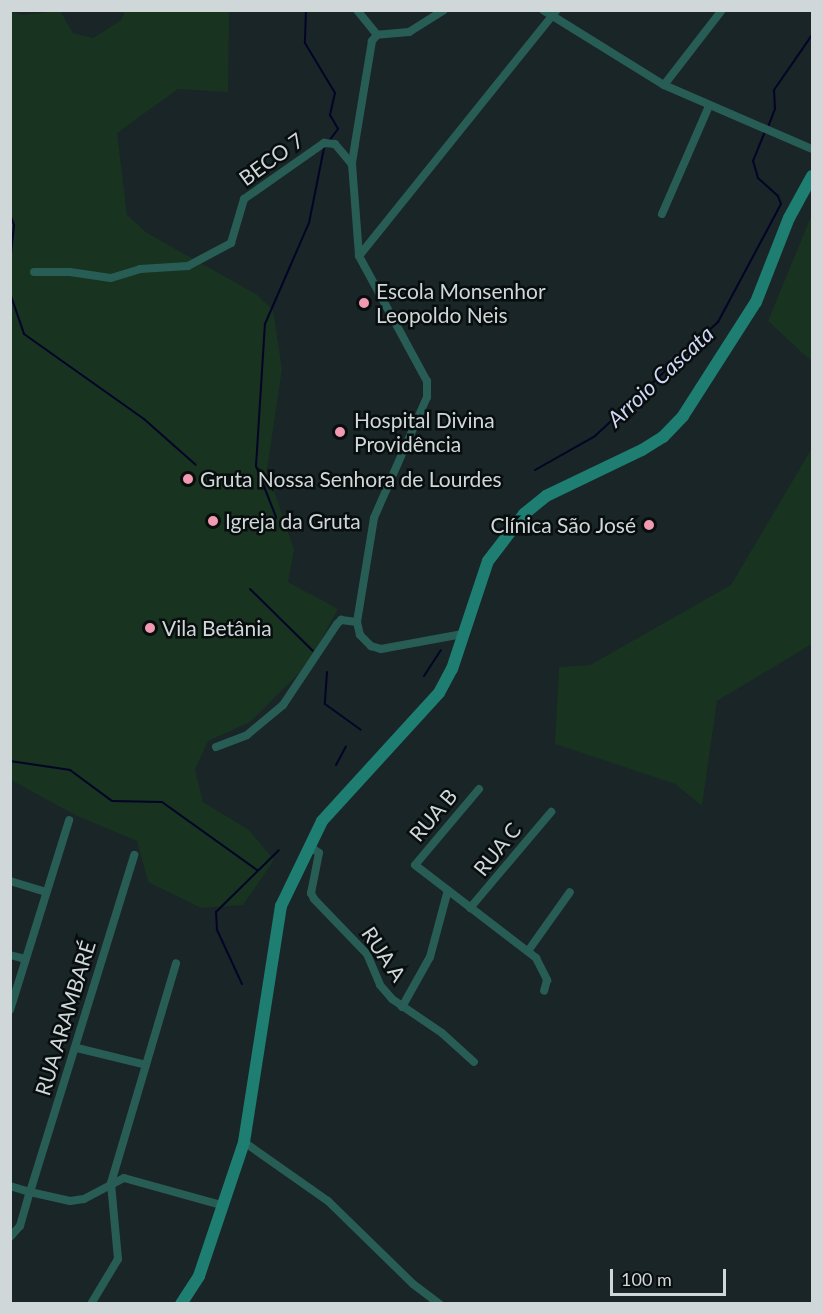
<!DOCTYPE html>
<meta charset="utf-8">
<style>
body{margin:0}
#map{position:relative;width:823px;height:1314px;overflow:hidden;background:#192527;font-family:Lato,sans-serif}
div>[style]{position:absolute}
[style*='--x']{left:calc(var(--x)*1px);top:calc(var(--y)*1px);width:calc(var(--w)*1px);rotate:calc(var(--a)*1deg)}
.green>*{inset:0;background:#183320}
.stream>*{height:2px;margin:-1px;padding:0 1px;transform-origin:1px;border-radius:1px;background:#040426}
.minor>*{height:8px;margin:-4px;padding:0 4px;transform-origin:4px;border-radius:4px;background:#285d55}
.secondary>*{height:12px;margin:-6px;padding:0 6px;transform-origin:6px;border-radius:6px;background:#1d7e71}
.dots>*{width:16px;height:16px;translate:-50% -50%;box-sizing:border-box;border:3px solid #080d0e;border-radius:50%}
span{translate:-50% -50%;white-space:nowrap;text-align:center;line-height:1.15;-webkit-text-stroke:5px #080d0e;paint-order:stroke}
.street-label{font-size:21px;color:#d0d7d9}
.poi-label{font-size:21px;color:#d0d7d9}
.left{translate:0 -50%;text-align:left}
.right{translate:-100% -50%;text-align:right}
.water-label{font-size:22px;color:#cfd7f4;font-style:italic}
.frame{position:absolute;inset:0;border:12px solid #d0d7d9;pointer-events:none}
.scale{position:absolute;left:610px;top:1269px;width:116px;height:27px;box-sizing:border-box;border:3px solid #d0d7d9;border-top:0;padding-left:8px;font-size:18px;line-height:21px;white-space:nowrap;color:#d0d7d9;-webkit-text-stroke:4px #080d0e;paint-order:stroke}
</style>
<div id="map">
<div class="green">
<div style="clip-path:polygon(10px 11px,22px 15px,60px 11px,73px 33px,93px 38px,121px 20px,125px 11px,229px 11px,228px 92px,178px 89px,117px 133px,127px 215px,147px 233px,256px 294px,273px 310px,282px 369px,267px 470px,294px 550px,288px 582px,338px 609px,308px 664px,250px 722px,208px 741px,195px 769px,203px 802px,249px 830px,274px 860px,243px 905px,201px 908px,148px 882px,137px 841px,77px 816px,11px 780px)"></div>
<div style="clip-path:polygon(812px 214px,812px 362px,768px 321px)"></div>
<div style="clip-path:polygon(812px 448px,812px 644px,717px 701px,702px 806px,675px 784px,555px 744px,559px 667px,590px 665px,731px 585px)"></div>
</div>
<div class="stream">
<div style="--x:306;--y:10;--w:33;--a:92"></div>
<div style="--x:305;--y:43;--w:58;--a:59"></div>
<div style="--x:335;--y:93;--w:23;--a:103"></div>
<div style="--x:330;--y:115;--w:16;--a:60"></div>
<div style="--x:338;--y:129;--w:15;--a:127"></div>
<div style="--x:768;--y:127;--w:19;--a:-69"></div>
<div style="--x:775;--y:109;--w:19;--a:-93"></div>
<div style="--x:774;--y:90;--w:67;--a:-55.4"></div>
<div style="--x:10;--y:214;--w:12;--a:70"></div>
<div style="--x:14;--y:225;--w:36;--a:96"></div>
<div style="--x:10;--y:293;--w:43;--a:71.1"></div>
<div style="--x:24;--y:334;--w:147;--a:35.3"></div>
<div style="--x:144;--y:419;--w:69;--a:41.5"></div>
<div style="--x:535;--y:470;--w:69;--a:-29.5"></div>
<div style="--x:595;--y:436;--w:168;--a:-42.8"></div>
<div style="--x:718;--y:322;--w:134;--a:-61.9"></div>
<div style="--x:781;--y:204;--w:9;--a:-111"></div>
<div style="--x:778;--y:196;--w:27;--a:-138"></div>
<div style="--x:758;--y:178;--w:18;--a:-106"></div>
<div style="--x:753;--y:161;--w:31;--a:-68"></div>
<div style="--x:272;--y:529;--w:13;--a:-72"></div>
<div style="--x:276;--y:517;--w:55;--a:-111.4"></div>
<div style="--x:256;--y:466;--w:142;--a:-86.4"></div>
<div style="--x:265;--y:324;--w:110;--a:-66.5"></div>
<div style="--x:309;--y:223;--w:76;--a:-78.7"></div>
<div style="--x:250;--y:589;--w:88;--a:44.5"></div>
<div style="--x:327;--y:672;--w:32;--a:94"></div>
<div style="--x:325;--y:704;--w:44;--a:35.8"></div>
<div style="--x:424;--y:676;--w:31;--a:-57"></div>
<div style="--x:10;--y:761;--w:61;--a:8.5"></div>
<div style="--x:70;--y:770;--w:52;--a:36.4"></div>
<div style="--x:112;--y:801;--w:50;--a:1.1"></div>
<div style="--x:162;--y:802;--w:117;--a:35.6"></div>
<div style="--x:336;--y:765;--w:21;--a:-62"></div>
<div style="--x:242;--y:984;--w:60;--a:-114.8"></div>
<div style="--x:217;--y:930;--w:18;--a:-93"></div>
<div style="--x:216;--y:912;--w:88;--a:-44.5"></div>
</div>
<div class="minor">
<div style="--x:357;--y:10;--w:32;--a:51"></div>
<div style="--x:444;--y:10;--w:41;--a:147.8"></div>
<div style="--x:409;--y:32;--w:32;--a:175"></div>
<div style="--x:377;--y:35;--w:8;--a:130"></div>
<div style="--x:372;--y:41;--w:104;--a:99.4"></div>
<div style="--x:355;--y:144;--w:20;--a:99"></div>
<div style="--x:352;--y:164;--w:92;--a:85.6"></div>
<div style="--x:359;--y:256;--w:142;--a:61.5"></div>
<div style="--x:427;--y:381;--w:16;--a:90"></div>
<div style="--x:427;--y:397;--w:132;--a:113.7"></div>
<div style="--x:374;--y:518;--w:105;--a:99.3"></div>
<div style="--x:357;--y:622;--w:13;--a:77"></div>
<div style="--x:360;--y:635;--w:16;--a:45"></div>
<div style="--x:371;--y:646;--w:10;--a:17"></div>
<div style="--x:381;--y:649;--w:83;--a:-10.4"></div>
<div style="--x:543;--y:10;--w:142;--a:31.8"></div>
<div style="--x:664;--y:85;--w:161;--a:23.4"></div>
<div style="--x:664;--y:85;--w:95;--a:-52.3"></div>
<div style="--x:662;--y:214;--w:118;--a:-66.5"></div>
<div style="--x:359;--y:256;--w:316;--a:-51.2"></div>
<div style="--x:34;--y:272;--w:36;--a:0"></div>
<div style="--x:70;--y:272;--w:41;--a:8.3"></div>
<div style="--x:111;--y:278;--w:30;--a:-17"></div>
<div style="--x:140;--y:269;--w:48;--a:-3.6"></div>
<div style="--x:188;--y:266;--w:49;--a:-28.1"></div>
<div style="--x:231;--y:243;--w:46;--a:-73.5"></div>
<div style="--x:244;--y:199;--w:98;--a:-35"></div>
<div style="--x:324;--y:143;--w:11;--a:5"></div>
<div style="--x:335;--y:144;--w:26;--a:50"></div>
<div style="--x:216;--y:747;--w:33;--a:-21"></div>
<div style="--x:247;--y:735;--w:47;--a:-39.8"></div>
<div style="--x:283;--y:705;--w:97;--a:-56.3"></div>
<div style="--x:337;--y:624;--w:6;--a:-45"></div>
<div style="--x:341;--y:620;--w:16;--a:7"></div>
<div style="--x:479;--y:789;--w:99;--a:130.1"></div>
<div style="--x:415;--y:865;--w:153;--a:37.5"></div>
<div style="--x:536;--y:958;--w:25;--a:63"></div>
<div style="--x:547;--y:980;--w:11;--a:105"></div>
<div style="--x:309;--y:846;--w:12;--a:35"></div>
<div style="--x:319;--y:853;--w:41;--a:101.3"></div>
<div style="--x:311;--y:893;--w:7;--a:63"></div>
<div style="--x:314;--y:899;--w:76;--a:46.1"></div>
<div style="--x:367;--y:954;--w:34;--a:67"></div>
<div style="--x:380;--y:985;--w:18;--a:49"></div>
<div style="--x:392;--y:999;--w:60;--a:34.2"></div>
<div style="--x:442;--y:1033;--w:43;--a:42.2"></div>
<div style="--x:10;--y:881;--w:38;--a:17"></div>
<div style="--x:470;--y:908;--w:126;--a:-49.8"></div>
<div style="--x:528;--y:951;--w:72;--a:-54.6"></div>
<div style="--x:10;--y:955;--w:16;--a:15"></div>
<div style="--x:402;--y:1007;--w:57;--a:-60.8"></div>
<div style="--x:430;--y:957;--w:69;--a:-75"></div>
<div style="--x:10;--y:1010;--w:199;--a:-72.7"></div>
<div style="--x:77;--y:1048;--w:71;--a:13.8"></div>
<div style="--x:244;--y:1142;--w:103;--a:35.1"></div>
<div style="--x:328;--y:1201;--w:119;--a:44.3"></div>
<div style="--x:413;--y:1284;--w:34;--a:37"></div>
<div style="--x:10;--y:1186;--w:21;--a:17"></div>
<div style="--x:30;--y:1192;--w:353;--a:-72.8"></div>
<div style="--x:10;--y:1237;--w:15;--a:-48"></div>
<div style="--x:20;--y:1226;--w:35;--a:-74"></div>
<div style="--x:30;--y:1192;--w:41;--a:12.7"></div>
<div style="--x:70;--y:1201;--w:14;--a:-8"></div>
<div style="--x:84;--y:1199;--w:45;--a:-27.7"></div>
<div style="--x:124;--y:1178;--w:104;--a:15.6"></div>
<div style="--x:91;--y:1304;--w:52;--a:-59"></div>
<div style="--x:118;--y:1259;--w:76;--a:-95.3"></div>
<div style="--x:111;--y:1183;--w:229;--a:-73.5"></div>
</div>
<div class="secondary">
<div style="--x:181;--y:1304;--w:33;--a:-57"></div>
<div style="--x:199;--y:1276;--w:141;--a:-71.4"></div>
<div style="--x:244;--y:1142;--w:239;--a:-81.1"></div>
<div style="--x:281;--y:906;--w:94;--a:-64.2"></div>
<div style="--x:322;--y:821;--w:173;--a:-47.6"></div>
<div style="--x:439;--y:693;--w:27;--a:-62"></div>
<div style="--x:452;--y:669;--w:114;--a:-71.6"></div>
<div style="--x:488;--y:561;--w:59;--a:-52.5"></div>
<div style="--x:524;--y:514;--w:28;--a:-39"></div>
<div style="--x:546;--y:496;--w:106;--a:-25.6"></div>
<div style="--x:642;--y:450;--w:25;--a:-32"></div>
<div style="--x:663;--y:437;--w:29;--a:-46"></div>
<div style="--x:683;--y:416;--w:135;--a:-57.4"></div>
<div style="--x:756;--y:302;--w:90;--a:-68.6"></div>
<div style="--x:789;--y:218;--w:48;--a:-61.3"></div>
</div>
<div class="dots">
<div style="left:364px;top:303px;background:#f19ab1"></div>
<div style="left:340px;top:432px;background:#f19ab1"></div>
<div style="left:188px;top:479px;background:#f19ab1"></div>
<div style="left:213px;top:521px;background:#f19ab1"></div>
<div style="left:649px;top:525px;background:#f19ab1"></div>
<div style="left:150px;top:628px;background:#f19ab1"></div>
</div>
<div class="street-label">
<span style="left:271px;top:159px;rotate:-36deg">BECO 7</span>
<span style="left:433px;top:815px;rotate:-50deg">RUA B</span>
<span style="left:497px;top:849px;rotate:-51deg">RUA C</span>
<span style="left:384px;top:954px;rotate:56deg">RUA A</span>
<span style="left:65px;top:1018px;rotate:-73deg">RUA ARAMBARÉ</span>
</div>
<div class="poi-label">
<span class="left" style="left:376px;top:303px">Escola Monsenhor<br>Leopoldo Neis</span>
<span class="left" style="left:354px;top:432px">Hospital Divina<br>Providência</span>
<span class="left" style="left:200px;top:479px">Gruta Nossa Senhora de Lourdes</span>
<span class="left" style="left:225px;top:521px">Igreja da Gruta</span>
<span class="right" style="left:636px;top:525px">Clínica São José</span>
<span class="left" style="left:162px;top:628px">Vila Betânia</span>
</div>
<div class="water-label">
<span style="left:660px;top:376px;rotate:-43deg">Arroio Cascata</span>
</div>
<div class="frame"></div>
<div class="scale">100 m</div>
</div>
